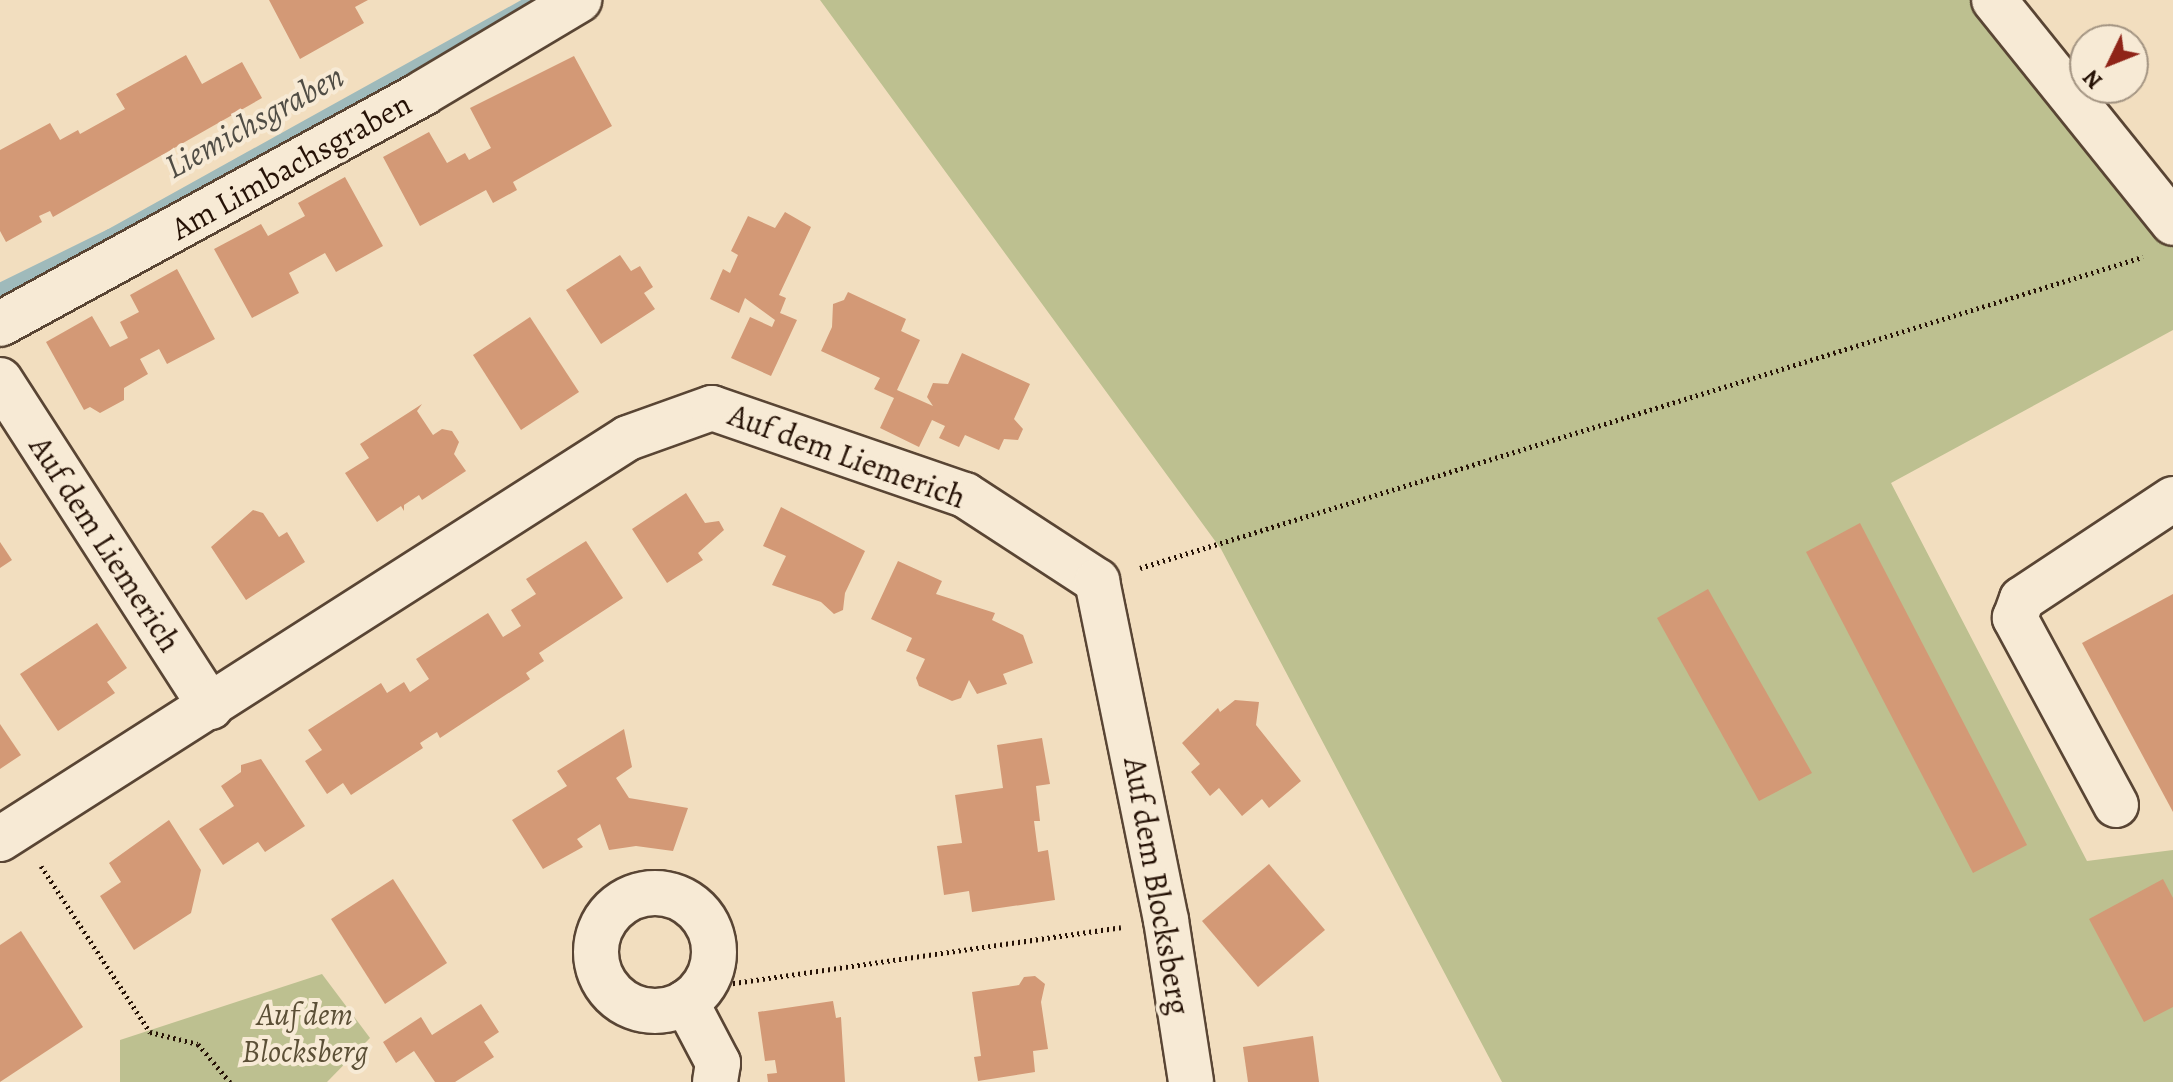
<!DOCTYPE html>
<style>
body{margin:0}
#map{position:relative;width:2173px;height:1082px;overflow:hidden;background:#f2debf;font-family:Alegreya,serif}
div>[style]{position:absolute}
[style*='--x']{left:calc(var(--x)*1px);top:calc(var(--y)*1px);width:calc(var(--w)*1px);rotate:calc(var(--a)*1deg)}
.green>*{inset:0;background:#bdc090}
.stream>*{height:14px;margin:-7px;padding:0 7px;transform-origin:7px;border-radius:7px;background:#9fbabb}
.building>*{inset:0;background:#d39976}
.path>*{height:5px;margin-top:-2.5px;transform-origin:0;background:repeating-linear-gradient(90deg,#261206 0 2px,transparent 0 6px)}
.roads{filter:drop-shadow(2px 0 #594534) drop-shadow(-2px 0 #594534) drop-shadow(0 2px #594534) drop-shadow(0 -2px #594534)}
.minor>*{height:44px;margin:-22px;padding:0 22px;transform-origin:22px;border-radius:22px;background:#f7ead5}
.minor>.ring{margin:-22px;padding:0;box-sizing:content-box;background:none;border:44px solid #f7ead5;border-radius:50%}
span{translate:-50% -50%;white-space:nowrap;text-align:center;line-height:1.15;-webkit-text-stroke:8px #f7ead5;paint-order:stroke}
.street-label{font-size:32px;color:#261206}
.park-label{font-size:32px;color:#5b4f36;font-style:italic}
.water-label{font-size:34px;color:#504d45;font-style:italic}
.north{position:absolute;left:2069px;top:24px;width:80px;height:80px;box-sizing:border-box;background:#f7ead5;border:2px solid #a39482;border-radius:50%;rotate:227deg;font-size:22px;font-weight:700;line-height:32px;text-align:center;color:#261206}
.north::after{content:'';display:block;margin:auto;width:28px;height:36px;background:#8f2418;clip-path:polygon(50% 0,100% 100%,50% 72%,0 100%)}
</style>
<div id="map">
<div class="green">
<div style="clip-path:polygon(820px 0,1986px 0,2173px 233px,2173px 330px,1891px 483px,2087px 861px,2173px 850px,2173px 1082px,1502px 1082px,1221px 549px)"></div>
<div style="clip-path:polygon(322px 974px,370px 1038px,327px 1082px,120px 1082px,120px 1040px)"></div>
</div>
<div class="stream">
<div style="--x:0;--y:290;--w:123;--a:-26.1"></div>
<div style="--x:110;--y:236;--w:486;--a:-29"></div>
</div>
<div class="building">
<div style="clip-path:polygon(269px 0,368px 0,355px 7px,364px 23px,300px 59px)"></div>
<div style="clip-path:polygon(186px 55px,202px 84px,242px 62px,262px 98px,53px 217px,50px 211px,39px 216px,42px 222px,6px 242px,0 231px,0 150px,50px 123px,60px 140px,78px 130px,80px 134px,125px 109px,116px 94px)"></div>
<div style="clip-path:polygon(574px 56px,612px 126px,513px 182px,517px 190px,493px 203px,486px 190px,420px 226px,383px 157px,429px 132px,447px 163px,465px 153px,469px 160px,491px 148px,470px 108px)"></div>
<div style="clip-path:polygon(345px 177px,383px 246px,336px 272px,325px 253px,289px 273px,299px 293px,252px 318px,214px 249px,261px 224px,268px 236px,305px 216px,298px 203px)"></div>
<div style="clip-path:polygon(785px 212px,811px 227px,779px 295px,786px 298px,780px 313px,797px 320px,771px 376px,731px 358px,750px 317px,772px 327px,775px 320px,745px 298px,739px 313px,710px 299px,723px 269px,730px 273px,738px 255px,731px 251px,748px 216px,775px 228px)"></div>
<div style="clip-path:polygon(620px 255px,631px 271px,640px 266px,653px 287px,644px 293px,655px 309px,601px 344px,566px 290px)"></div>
<div style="clip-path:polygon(177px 269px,215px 339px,167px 364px,159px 349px,140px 359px,148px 374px,124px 388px,124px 400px,100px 413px,90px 407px,84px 410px,46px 342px,92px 316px,110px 347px,128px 338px,120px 322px,139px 312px,130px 295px)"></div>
<div style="clip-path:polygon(848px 292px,906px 319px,901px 331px,920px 340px,897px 390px,933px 406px,927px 397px,933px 383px,948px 384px,962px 353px,1030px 384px,1014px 419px,1023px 429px,1018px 440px,1004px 439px,999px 450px,965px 435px,959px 447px,939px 438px,945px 426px,932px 420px,919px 447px,880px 428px,894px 398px,874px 389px,880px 378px,821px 351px,832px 327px,833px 304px,844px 300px)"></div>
<div style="clip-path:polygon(530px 317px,579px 392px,521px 430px,473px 355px)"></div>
<div style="clip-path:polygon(422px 404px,417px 411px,433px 435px,442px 429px,452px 431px,459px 442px,454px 454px,466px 471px,422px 500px,419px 495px,404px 505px,404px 511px,401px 506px,377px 522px,345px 473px,369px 458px,360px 444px)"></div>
<div style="clip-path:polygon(686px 493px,705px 523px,719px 521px,724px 530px,698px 553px,703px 560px,667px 583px,632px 529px)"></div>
<div style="clip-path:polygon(781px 507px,865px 551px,845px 593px,843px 610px,834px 614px,821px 602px,772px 585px,786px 556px,763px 546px)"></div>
<div style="clip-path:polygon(253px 510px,263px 513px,279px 537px,287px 532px,305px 562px,246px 600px,211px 547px)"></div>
<div style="clip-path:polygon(1860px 523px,2027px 845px,1973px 873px,1806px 552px)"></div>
<div style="clip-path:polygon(586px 541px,623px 598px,539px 653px,544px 661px,526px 673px,530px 679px,440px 738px,437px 732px,420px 743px,423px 748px,351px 795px,343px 783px,327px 794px,305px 761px,322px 750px,308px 730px,381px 683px,387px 693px,404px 682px,410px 692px,429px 679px,416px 659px,488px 613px,503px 637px,521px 626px,511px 610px,536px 594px,526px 579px)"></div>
<div style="clip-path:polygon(0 542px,12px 560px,0 568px)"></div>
<div style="clip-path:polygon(898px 561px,942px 581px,936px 594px,995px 613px,992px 620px,1023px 635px,1033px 663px,1003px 674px,1007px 684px,977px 694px,969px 680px,961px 698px,952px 701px,919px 686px,916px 678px,925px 659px,906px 651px,912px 638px,871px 619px)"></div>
<div style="clip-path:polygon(1708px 589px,1812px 773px,1759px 801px,1657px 618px)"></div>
<div style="clip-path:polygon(2173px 594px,2173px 812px,2082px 643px)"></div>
<div style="clip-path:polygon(97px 623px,127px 668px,107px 682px,115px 693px,58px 731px,20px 674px)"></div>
<div style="clip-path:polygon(1235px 700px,1259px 702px,1256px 725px,1301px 781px,1269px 808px,1262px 799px,1242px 816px,1219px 788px,1210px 796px,1191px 772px,1200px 764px,1182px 743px,1218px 708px,1220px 712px)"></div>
<div style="clip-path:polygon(0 724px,21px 755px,0 769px)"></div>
<div style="clip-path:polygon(624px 729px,632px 767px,616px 778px,629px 798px,688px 808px,673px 851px,636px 846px,609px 850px,600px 824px,577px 839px,583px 847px,543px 869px,512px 820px,567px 786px,557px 771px)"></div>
<div style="clip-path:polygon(1042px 738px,1050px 784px,1036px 786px,1040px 821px,1034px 821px,1038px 852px,1048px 850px,1055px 900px,972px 912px,969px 891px,944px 895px,937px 846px,962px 843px,955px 795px,1003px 788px,997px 745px)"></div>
<div style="clip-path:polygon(261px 759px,305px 826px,265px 852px,258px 842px,223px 865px,199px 829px,234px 806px,221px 786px,241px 772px,241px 765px)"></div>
<div style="clip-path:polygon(169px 820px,201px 870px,191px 913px,134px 950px,100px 896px,121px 882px,109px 863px)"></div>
<div style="clip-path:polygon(1269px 864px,1325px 930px,1258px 987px,1202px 921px)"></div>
<div style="clip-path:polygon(393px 879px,447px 963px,385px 1004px,331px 919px)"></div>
<div style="clip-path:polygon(2163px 879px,2173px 898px,2173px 1007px,2144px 1022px,2089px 919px)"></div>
<div style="clip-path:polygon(21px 931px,83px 1027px,0 1082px,0 945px)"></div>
<div style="clip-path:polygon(1035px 976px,1045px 984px,1041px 1002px,1048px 1049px,1033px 1051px,1035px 1072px,978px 1081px,974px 1057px,981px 1056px,972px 992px,1019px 985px,1024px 977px)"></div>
<div style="clip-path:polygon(833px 1001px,836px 1018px,841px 1017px,845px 1082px,768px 1082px,767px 1074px,777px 1073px,775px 1060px,765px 1061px,758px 1012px)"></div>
<div style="clip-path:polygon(481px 1004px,499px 1032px,484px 1042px,494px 1057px,455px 1082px,435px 1082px,414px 1051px,396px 1063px,383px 1042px,421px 1017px,432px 1035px)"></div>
<div style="clip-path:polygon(1313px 1036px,1319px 1082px,1248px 1082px,1243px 1047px)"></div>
</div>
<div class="path">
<div style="--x:1140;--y:568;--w:1050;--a:-17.23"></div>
<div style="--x:41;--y:866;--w:199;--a:56.7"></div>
<div style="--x:150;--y:1032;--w:49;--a:14"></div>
<div style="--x:198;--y:1044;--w:50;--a:49.9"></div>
<div style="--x:727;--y:984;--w:398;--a:-8.2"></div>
</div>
<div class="roads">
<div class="minor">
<div style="--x:1994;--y:0;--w:286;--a:51.2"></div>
<div style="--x:0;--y:324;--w:482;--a:-28.6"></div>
<div style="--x:423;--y:93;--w:182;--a:-30.8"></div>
<div style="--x:0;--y:380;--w:389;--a:57.2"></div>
<div style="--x:2116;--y:805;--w:213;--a:-118.4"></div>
<div style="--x:2015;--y:618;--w:20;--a:-70"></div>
<div style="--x:2022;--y:599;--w:181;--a:-33.5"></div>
<div style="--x:0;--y:839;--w:745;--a:-32.56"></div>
<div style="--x:628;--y:438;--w:89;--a:-19.7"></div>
<div style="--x:712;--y:408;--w:268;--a:19"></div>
<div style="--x:965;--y:495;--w:158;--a:33.1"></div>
<div style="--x:1097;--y:581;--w:346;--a:78.5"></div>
<div style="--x:1166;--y:920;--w:164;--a:81.2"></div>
<div class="ring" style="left:596px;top:893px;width:74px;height:74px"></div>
<div style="--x:686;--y:1002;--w:69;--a:62.3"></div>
<div style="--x:718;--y:1063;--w:19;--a:99"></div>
</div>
</div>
<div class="street-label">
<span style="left:291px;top:166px;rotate:-29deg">Am Limbachsgraben</span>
<span style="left:847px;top:456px;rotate:20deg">Auf dem Liemerich</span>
<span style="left:105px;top:544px;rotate:57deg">Auf dem Liemerich</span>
<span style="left:1157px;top:886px;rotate:80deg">Auf dem Blocksberg</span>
</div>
<div class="park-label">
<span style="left:305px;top:1033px">Auf dem<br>Blocksberg</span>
</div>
<div class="water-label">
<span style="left:254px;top:121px;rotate:-29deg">Liemichsgraben</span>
</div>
<div class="north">N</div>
</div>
